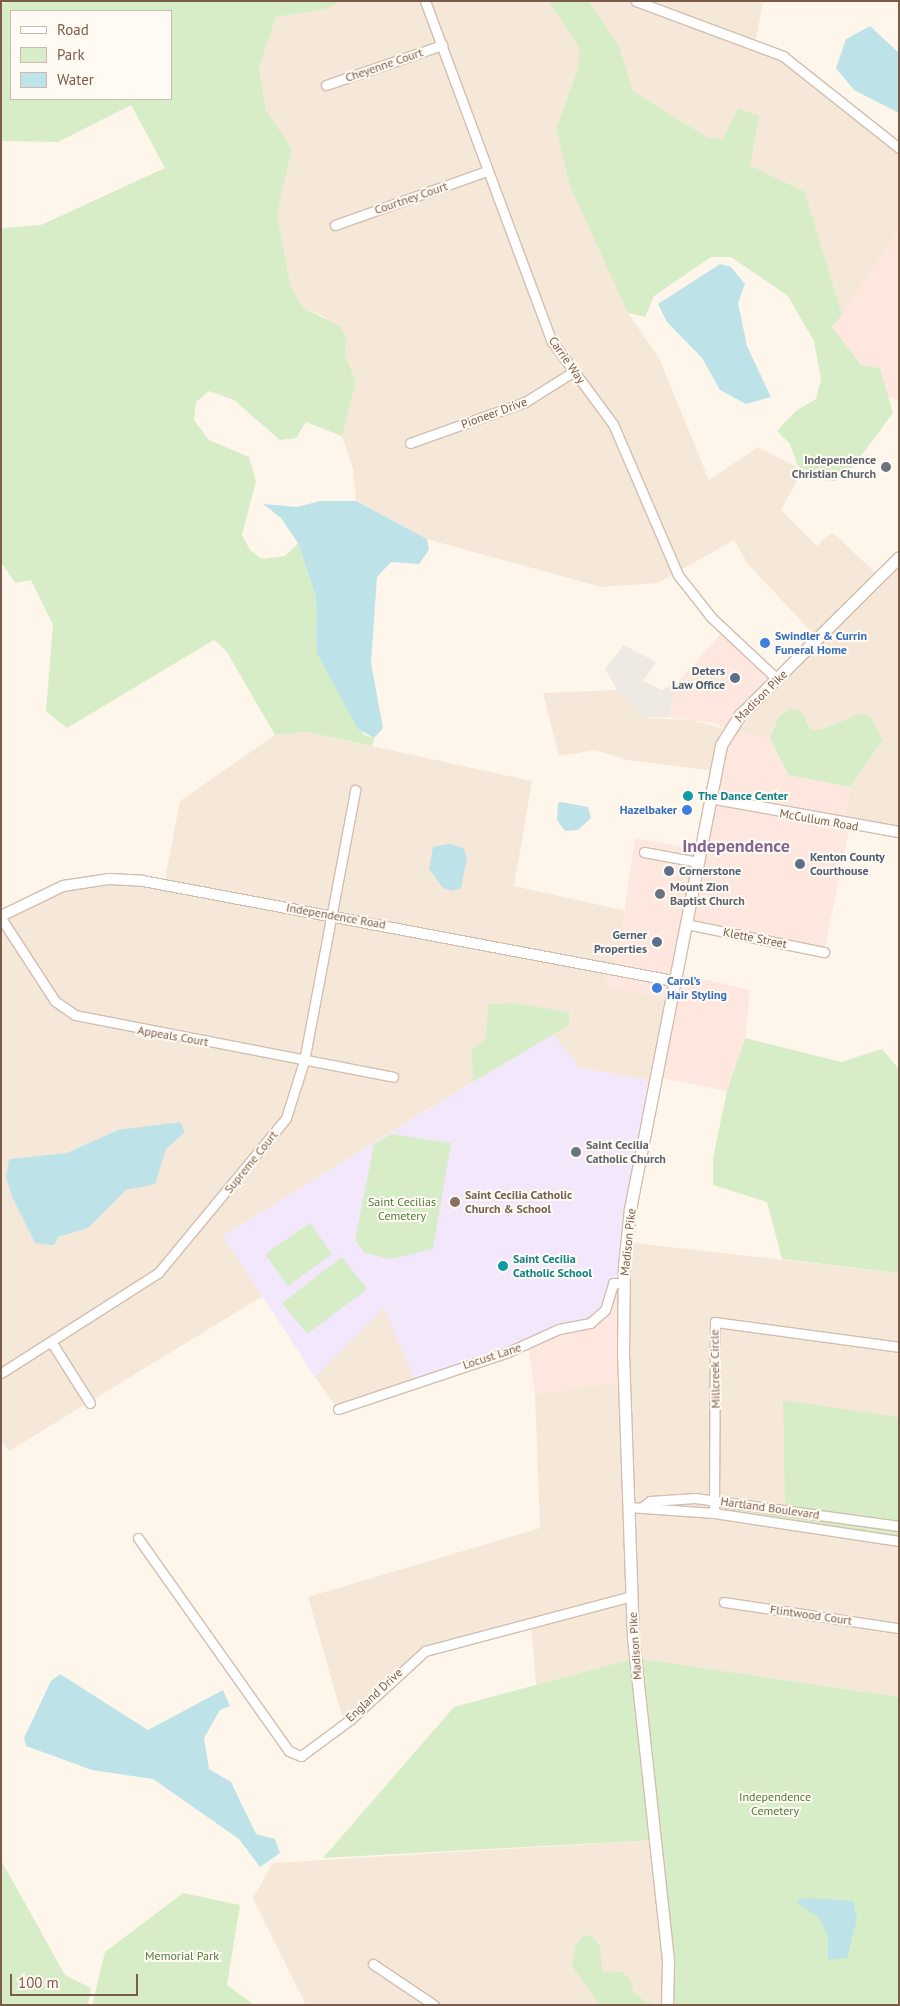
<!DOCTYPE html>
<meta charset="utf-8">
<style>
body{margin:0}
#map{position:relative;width:900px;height:2006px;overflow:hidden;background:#fef6eb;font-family:"PT Sans",sans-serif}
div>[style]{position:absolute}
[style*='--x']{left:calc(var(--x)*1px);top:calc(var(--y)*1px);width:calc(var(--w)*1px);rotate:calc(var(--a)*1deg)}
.residential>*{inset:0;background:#f6e8d9}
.commercial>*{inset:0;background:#fee7de}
.industrial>*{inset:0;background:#efe9e3}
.education>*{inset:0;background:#f3e7fb}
.green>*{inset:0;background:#d7edc7}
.water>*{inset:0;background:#bde3e9}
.roads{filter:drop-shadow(1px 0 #d2beaf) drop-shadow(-1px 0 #d2beaf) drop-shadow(0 1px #d2beaf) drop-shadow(0 -1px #d2beaf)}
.minor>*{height:9px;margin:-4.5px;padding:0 4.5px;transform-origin:4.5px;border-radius:4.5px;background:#fff}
.tertiary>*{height:10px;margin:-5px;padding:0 5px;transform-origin:5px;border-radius:5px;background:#fff}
.secondary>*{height:11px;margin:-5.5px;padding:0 5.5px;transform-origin:5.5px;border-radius:5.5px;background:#fff}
.dots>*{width:14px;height:14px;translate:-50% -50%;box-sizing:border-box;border:2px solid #fffaf2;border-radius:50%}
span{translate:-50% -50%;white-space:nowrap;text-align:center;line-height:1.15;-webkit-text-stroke:4px #fffaf2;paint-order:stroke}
.street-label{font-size:12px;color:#7b5c4b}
.worship-label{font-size:12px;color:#5b616d;font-weight:700}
.right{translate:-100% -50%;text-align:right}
.left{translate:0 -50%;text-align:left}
.shop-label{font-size:12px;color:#366cbe;font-weight:700}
.service-label{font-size:12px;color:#4e5e75;font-weight:700}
.culture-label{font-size:12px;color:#0d838f;font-weight:700}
.education-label{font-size:12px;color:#785e54;font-weight:700}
.park-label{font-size:12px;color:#527b3f}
.district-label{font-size:18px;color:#856496;font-weight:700}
.frame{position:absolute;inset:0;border:2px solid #7b5c4b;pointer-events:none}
.legend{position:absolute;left:10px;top:10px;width:162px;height:90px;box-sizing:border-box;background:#fffaf2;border:1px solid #cabbaf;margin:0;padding:6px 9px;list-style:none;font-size:15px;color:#7b5c4b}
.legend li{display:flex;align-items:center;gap:10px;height:25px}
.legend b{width:25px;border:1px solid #cabbaf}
.scale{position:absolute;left:10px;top:1974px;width:128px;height:22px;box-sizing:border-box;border:2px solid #7b5c4b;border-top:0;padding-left:6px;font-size:15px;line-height:18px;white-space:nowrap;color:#7b5c4b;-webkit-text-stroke:4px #fffaf2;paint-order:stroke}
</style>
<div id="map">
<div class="residential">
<div style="clip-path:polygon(341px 1px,548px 1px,579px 48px,578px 69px,556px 128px,628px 313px,660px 360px,709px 480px,758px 447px,803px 470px,781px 510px,817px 546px,832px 532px,880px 577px,899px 557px,899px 832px,844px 825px,850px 787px,883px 740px,844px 720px,819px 730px,811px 729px,806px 719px,778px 718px,770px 738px,728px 730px,715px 771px,627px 760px,595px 750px,559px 756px,543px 693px,617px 690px,643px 718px,692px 720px,728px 730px,818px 639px,748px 564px,734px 540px,658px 583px,601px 587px,427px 539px,356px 501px,353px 469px,342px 436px,356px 382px,345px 354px,347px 340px,323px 316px,304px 308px,291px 288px,277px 214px,292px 149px,266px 110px,259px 68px,276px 17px,326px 9px)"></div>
<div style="clip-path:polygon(589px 1px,763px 1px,755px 46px,783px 56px,899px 148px,899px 229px,842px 315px,805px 192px,750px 165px,723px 139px,707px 137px,633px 91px,619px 46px)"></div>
<div style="clip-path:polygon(307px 732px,532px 781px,514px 886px,626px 911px,616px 969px,671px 1000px,655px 1081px,580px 1068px,551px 1033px,223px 1236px,263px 1296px,9px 1451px,1px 1441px,1px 916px,87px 881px,164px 884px,180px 801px,275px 735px)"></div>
<div style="clip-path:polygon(625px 1242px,899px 1273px,899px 1697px,635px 1658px,536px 1685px,531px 1623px,425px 1652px,344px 1723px,308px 1597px,540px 1528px,535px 1394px,625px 1381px)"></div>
<div style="clip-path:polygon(384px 1307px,416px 1383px,338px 1409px,315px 1377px)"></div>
<div style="clip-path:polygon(656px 1840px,667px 2005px,306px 2005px,253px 1898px,273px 1863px)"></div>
</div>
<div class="commercial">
<div style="clip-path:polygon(899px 229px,899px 401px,888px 397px,880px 368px,861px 365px,832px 327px)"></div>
<div style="clip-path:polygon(724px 630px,777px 679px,728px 730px,770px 738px,788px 775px,850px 787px,844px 824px,850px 826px,824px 952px,690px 925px,676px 973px,750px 990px,745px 1038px,727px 1091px,656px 1077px,671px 1000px,604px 987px,608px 967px,616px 968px,635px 838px,700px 850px,728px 730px,713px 723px,669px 717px,676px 684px)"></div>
<div style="clip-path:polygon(613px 1283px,624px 1283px,625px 1381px,535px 1394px,528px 1344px)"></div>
</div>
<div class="industrial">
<div style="clip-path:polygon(624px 645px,656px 662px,643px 681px,661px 690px,676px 684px,669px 717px,643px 718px,617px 690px,605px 669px)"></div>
</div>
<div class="education">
<div style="clip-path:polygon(552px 1033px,580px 1068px,655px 1081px,624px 1283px,613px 1283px,600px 1317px,416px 1383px,384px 1308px,315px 1377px,223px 1236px)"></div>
</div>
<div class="green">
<div style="clip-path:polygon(evenodd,8px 1px,341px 1px,326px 9px,276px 17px,259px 68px,266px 110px,292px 149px,277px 214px,291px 288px,304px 308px,341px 327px,347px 340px,345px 354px,356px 382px,342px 436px,306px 422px,296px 438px,280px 440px,234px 400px,209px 391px,196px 402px,194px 420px,209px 440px,249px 457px,256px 481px,242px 535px,250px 550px,262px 559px,285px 556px,298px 543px,316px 597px,317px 653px,364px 735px,374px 738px,372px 746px,307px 732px,275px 735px,227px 652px,214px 640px,67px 728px,46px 711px,53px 625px,31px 580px,15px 583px,1px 562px,1px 228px,41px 225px,165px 168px,131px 105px,58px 142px,1px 141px,1px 4px,8px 1px,11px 11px,171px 11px,171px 99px,11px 99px,11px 11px)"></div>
<div style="clip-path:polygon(548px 1px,589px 1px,619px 46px,633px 91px,707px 137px,723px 139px,738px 108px,759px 116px,750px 165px,805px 192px,842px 315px,832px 327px,861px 365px,880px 368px,893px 413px,849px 472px,835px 481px,811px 479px,797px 464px,790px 444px,777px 431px,796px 411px,816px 399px,821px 379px,814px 341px,788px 296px,731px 257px,711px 257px,654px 296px,645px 317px,628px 313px,570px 186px,556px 128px,578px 69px,579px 48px)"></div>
<div style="clip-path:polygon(790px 708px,800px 710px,811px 729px,819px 730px,859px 714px,870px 716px,883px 740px,850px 787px,788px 775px,770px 738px,778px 718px)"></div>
<div style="clip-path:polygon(513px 1003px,569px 1012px,569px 1025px,473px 1082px,472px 1049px,485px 1039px,489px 1004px)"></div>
<div style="clip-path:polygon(745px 1038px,841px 1062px,882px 1049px,899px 1069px,899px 1273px,782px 1259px,767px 1202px,713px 1185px,713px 1158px,727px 1091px)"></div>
<div style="clip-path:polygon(391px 1134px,451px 1143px,433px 1249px,390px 1259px,365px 1253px,355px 1240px,374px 1144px)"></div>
<div style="clip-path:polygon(310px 1223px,332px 1254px,288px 1286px,265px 1254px)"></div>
<div style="clip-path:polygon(342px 1257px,367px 1289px,307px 1334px,282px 1303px)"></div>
<div style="clip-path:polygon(783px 1400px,899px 1417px,899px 1526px,785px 1510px)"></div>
<div style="clip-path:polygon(732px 1507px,899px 1530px,899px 1537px,735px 1513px)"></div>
<div style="clip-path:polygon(635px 1658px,899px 1697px,899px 2005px,667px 2005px,655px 1840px,323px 1858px,454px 1707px)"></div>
<div style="clip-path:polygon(1px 1860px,65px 1975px,91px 1988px,88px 2005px,1px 2005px)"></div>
<div style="clip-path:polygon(183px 1893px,240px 1905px,227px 1985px,254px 2005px,92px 2005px,105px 1952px)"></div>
<div style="clip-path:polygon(584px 1935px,592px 1936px,600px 1946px,602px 1971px,622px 1972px,630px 1979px,634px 1994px,652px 2005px,599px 2005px,572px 1966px,575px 1946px)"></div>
</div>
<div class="water">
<div style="clip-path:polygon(870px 26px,899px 53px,899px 113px,854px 90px,836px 68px,846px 39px)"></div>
<div style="clip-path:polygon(720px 264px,731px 267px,745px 284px,738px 303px,747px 346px,771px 397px,746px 404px,720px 390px,702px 358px,667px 322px,658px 304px)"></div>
<div style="clip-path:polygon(320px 501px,356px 501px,427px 539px,429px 550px,419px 564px,391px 562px,377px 577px,371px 663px,383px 728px,374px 738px,358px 729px,317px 653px,316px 597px,298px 543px,281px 518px,263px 504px,297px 507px)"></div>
<div style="clip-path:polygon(562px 802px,588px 807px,591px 818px,578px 830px,565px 831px,557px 820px,558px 803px)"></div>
<div style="clip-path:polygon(449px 844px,463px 848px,467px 858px,461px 888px,453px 891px,443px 888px,429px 869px,433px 847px)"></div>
<div style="clip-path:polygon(180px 1122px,185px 1132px,166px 1149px,155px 1184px,126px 1190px,88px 1228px,58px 1237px,54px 1245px,35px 1243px,12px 1197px,6px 1177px,9px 1159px,67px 1153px,118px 1130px)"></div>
<div style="clip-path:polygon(60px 1674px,148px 1730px,223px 1690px,230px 1706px,220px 1710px,204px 1738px,209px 1769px,231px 1782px,256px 1834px,275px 1839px,280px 1853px,260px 1867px,239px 1839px,153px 1779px,92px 1770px,26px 1746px,24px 1738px,51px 1681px)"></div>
<div style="clip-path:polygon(808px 1898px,853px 1901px,857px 1919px,847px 1958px,828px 1960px,828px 1937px,819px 1918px,798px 1904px,799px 1899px)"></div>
</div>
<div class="roads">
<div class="minor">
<div style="--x:425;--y:1;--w:362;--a:69.6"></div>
<div style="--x:551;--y:340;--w:104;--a:53.6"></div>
<div style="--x:613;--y:424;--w:164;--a:66.7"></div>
<div style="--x:678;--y:575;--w:53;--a:51.8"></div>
<div style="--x:711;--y:617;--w:91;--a:43.2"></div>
<div style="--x:636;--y:1;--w:157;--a:20.5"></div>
<div style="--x:783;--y:56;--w:148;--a:38.4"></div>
<div style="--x:326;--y:85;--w:123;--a:-19"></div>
<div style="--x:335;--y:225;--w:161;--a:-19.6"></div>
<div style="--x:410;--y:443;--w:122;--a:-19.6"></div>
<div style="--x:525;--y:402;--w:57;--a:-32"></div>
<div style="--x:644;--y:852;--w:55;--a:10.5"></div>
<div style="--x:1;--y:918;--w:99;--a:57"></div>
<div style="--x:55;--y:1001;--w:24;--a:35"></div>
<div style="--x:75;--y:1015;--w:324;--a:11"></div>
<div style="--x:686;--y:924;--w:141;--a:11.5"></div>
<div style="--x:52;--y:1343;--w:71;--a:57.7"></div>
<div style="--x:1;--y:1373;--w:186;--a:-32.5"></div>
<div style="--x:158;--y:1273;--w:201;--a:-50.4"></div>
<div style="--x:286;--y:1118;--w:60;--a:-72.5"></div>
<div style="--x:304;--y:1061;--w:276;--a:-79.3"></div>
<div style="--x:338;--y:1409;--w:179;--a:-18.5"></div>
<div style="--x:508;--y:1352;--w:56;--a:-24.3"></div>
<div style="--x:559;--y:1329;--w:32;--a:-11"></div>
<div style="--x:590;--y:1323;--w:20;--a:-41"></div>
<div style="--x:605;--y:1310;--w:28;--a:-73"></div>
<div style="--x:613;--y:1283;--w:11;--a:0"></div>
<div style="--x:629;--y:1507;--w:85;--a:4"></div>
<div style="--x:714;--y:1513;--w:187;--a:8.6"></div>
<div style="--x:642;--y:1507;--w:10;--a:-37"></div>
<div style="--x:650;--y:1501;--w:45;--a:-3.8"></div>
<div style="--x:695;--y:1498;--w:206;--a:7.8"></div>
<div style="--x:714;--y:1513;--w:191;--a:-89.7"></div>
<div style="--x:715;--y:1322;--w:186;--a:7.7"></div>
<div style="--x:138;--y:1538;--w:261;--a:54.7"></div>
<div style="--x:289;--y:1751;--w:13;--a:23"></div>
<div style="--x:301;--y:1756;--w:62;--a:-36.5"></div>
<div style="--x:351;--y:1719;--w:100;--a:-42.6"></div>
<div style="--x:425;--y:1651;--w:214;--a:-14.9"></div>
<div style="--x:724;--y:1602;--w:177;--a:8.5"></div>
<div style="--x:373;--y:1964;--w:73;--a:33.9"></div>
</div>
<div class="tertiary">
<div style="--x:710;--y:798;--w:192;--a:10.2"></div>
<div style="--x:1;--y:916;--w:69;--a:-25.8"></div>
<div style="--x:63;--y:886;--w:47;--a:-8.7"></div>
<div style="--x:109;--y:879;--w:34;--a:3"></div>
<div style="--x:143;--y:881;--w:540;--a:10.67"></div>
</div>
<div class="secondary">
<div style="--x:667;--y:2005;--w:45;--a:-88.7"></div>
<div style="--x:668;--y:1960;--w:324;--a:-96.2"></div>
<div style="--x:633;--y:1638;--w:282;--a:-92"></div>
<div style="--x:623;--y:1356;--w:90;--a:-89.4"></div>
<div style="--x:624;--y:1266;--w:57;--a:-84"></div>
<div style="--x:630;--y:1209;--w:473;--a:-78.9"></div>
<div style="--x:721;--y:745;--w:36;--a:-58"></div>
<div style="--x:740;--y:715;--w:224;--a:-44.8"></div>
</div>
</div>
<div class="dots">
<div style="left:886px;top:467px;background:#6b7280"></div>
<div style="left:765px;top:643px;background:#3f7fe0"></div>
<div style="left:735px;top:678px;background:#5c6f8a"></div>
<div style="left:688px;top:796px;background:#0f9aa8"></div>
<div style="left:687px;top:810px;background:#3f7fe0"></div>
<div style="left:800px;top:864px;background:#5c6f8a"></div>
<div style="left:669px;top:871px;background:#5c6f8a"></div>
<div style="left:660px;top:894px;background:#6b7280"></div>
<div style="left:657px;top:942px;background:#5c6f8a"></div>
<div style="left:657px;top:988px;background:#3f7fe0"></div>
<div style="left:576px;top:1152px;background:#6b7280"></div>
<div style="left:455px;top:1202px;background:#8d6e63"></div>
<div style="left:503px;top:1266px;background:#0f9aa8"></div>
</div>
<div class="street-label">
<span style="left:384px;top:65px;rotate:-19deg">Cheyenne Court</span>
<span style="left:411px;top:198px;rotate:-19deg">Courtney Court</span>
<span style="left:567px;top:360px;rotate:55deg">Carrie Way</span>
<span style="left:494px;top:413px;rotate:-20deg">Pioneer Drive</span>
<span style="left:761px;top:696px;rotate:-45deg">Madison Pike</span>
<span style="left:819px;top:820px;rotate:10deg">McCullum Road</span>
<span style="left:336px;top:916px;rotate:10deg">Independence Road</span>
<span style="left:755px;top:938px;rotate:11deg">Klette Street</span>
<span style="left:173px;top:1036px;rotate:10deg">Appeals Court</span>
<span style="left:251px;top:1162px;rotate:-51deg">Supreme Court</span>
<span style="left:628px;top:1242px;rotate:-84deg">Madison Pike</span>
<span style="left:492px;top:1356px;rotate:-18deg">Locust Lane</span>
<span style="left:715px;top:1369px;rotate:-91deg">Millcreek Circle</span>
<span style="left:770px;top:1508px;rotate:8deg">Hartland Boulevard</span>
<span style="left:811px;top:1615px;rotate:8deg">Flintwood Court</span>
<span style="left:635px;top:1646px;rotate:-94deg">Madison Pike</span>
<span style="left:374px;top:1695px;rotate:-43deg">England Drive</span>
</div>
<div class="worship-label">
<span class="right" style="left:876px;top:467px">Independence<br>Christian Church</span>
<span class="left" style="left:670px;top:894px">Mount Zion<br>Baptist Church</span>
<span class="left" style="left:586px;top:1152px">Saint Cecilia<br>Catholic Church</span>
</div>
<div class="shop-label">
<span class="left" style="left:775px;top:643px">Swindler &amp; Currin<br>Funeral Home</span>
<span class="right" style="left:677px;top:810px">Hazelbaker</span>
<span class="left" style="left:667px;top:988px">Carol’s<br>Hair Styling</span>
</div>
<div class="service-label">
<span class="right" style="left:725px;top:678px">Deters<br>Law Office</span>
<span class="left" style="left:810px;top:864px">Kenton County<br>Courthouse</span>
<span class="left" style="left:679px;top:871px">Cornerstone</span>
<span class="right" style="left:647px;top:942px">Gerner<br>Properties</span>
</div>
<div class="culture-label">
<span class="left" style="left:698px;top:796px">The Dance Center</span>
<span class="left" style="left:513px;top:1266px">Saint Cecilia<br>Catholic School</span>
</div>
<div class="education-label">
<span class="left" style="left:465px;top:1202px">Saint Cecilia Catholic<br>Church &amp; School</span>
</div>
<div class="park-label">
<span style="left:402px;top:1209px">Saint Cecilias<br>Cemetery</span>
<span style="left:775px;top:1804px">Independence<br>Cemetery</span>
<span style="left:182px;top:1956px">Memorial Park</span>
</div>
<div class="district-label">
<span style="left:736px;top:846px">Independence</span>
</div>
<div class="frame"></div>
<ul class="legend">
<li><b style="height:6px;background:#fff"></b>Road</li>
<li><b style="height:14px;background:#d7edc7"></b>Park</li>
<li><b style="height:14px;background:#bde3e9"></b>Water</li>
</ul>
<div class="scale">100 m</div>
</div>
